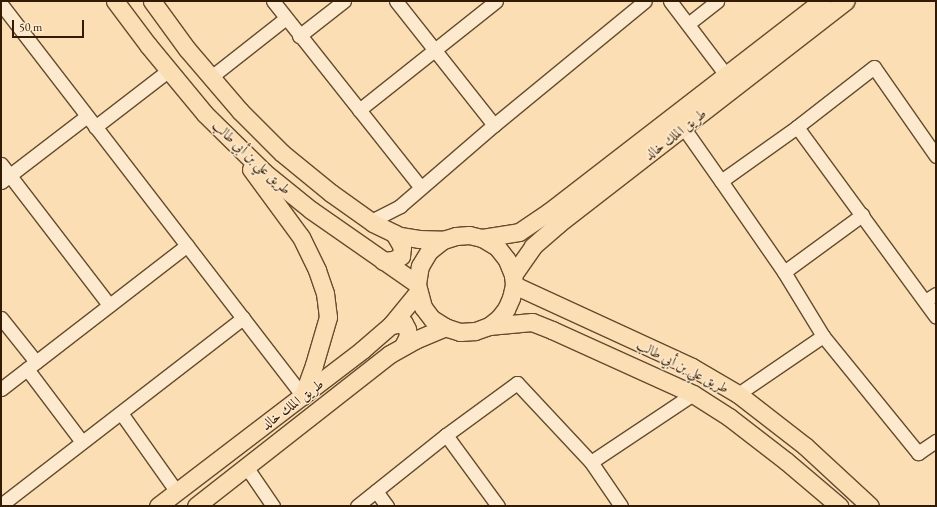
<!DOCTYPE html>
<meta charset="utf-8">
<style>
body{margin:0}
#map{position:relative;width:937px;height:507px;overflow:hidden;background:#fcdeb4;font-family:"EB Garamond",Amiri,serif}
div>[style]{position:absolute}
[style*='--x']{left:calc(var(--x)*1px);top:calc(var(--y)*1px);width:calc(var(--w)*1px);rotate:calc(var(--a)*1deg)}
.roads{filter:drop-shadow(1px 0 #644c2e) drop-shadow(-1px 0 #644c2e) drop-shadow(0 1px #644c2e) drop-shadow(0 -1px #644c2e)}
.minor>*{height:13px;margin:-6.5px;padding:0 6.5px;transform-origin:6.5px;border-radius:6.5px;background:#fdeace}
.major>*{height:17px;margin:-8.5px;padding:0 8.5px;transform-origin:8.5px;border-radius:8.5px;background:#fcdeb4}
span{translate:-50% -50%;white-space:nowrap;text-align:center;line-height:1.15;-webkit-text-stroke:3px #fdeace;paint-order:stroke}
.street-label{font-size:14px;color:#321b02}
.frame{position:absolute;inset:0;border:2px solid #321b02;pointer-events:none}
.scale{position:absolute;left:12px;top:20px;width:72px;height:18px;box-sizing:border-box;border:2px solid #321b02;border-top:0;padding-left:5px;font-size:12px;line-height:14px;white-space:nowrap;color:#321b02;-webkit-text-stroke:3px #fdeace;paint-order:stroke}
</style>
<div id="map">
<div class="roads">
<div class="minor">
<div style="--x:273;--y:1;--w:238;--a:51.6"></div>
<div style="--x:396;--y:1;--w:158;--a:51.7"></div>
<div style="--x:670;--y:1;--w:93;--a:52.9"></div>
<div style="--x:1;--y:4;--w:495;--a:52.4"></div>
<div style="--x:688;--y:24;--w:37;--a:-38"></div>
<div style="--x:299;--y:36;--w:57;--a:-37.9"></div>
<div style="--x:211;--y:77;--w:95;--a:-38.2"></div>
<div style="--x:359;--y:110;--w:175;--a:-38.5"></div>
<div style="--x:95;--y:127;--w:93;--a:-37.6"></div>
<div style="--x:683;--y:127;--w:66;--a:54.9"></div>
<div style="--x:797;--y:127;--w:235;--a:53.8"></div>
<div style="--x:936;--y:156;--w:108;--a:-124.9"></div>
<div style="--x:874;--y:67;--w:98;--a:142.1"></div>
<div style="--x:797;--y:127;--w:93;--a:144.6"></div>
<div style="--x:721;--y:181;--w:111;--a:55.3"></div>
<div style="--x:784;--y:272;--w:75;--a:58.6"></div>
<div style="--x:823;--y:336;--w:151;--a:50.9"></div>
<div style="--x:918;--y:453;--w:22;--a:-34"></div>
<div style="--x:1;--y:164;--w:178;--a:52.5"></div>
<div style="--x:1;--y:182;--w:108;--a:-37.5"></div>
<div style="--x:371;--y:221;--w:33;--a:-27"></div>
<div style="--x:400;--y:206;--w:124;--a:-40.8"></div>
<div style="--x:494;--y:125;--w:195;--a:-39.4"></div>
<div style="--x:784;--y:272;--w:97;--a:-36.2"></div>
<div style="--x:925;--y:301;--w:13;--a:-32"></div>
<div style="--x:1;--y:318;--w:56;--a:51.5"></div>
<div style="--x:27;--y:369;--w:91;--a:53"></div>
<div style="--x:1;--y:389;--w:235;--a:-37.7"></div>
<div style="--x:738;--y:394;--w:103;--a:-34.3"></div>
<div style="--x:121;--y:413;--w:97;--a:54.7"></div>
<div style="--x:446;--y:435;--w:88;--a:53.8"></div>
<div style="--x:591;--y:462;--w:123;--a:-33.7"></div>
<div style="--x:247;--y:468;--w:46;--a:55.6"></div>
<div style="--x:376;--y:491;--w:19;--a:54"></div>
<div style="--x:1;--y:505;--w:306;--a:-37.7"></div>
<div style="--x:357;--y:506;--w:114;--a:-38.6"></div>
<div style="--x:446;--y:435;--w:88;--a:-36.2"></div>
<div style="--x:517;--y:383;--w:108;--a:46.9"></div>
<div style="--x:591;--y:462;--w:53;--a:55.7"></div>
</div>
<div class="major">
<div style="--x:115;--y:1;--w:55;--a:53.1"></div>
<div style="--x:148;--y:45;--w:89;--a:50.4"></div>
<div style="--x:205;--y:114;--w:83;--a:44.5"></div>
<div style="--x:264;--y:172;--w:60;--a:39"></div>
<div style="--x:311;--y:210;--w:129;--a:34.9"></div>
<div style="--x:152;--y:1;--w:59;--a:53.9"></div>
<div style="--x:187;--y:49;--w:82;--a:49.5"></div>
<div style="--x:240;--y:111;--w:59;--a:45"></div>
<div style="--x:282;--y:153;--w:63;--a:39.2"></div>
<div style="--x:331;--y:193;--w:52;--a:35.5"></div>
<div style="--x:373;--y:223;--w:30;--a:26"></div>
<div style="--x:400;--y:236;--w:19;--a:9"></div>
<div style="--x:419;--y:239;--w:24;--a:2"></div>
<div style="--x:443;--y:240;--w:14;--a:-17"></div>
<div style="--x:456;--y:236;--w:13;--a:-4"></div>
<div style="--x:469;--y:235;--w:13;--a:13"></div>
<div style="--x:482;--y:238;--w:17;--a:31"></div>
<div style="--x:497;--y:247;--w:16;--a:52"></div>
<div style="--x:507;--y:260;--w:16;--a:68"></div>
<div style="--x:513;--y:275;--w:10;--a:84"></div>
<div style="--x:514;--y:285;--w:13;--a:103"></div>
<div style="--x:511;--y:298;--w:12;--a:114"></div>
<div style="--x:506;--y:309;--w:11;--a:128"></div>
<div style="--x:499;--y:318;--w:13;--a:141"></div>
<div style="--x:489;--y:326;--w:15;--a:160"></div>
<div style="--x:475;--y:331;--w:15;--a:176"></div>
<div style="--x:460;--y:332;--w:16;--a:-162"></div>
<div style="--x:445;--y:327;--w:15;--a:-148"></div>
<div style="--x:432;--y:319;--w:15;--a:-127"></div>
<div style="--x:423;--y:307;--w:24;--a:-105"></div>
<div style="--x:417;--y:284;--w:18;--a:-81"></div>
<div style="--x:420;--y:266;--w:17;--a:-59"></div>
<div style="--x:429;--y:251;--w:18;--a:-38"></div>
<div style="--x:251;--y:169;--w:84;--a:53.7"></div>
<div style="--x:301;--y:237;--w:37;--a:64"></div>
<div style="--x:317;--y:270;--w:24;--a:71"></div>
<div style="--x:325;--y:293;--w:24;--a:83"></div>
<div style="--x:328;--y:317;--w:50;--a:106.3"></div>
<div style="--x:314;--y:365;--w:33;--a:110"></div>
<div style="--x:482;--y:238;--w:37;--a:-9"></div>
<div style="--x:519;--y:232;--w:37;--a:-34"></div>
<div style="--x:550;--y:211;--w:344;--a:-37.7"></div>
<div style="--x:383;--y:261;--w:10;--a:-6"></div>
<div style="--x:393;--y:260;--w:9;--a:-27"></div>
<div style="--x:401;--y:256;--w:9;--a:-84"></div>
<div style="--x:402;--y:247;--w:16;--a:-120"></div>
<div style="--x:513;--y:275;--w:35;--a:-55"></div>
<div style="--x:533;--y:246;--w:33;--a:-41"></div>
<div style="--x:558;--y:224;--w:364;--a:-37.8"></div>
<div style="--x:514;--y:285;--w:196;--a:24.7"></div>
<div style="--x:692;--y:367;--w:53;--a:30.4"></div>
<div style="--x:738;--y:394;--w:85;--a:37.8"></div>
<div style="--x:805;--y:446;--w:88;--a:42.7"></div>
<div style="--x:391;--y:325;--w:13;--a:-9"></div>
<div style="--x:404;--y:323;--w:7;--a:63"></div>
<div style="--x:407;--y:329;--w:7;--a:82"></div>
<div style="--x:408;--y:336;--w:11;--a:117"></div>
<div style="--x:489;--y:326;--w:43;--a:-5.3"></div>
<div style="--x:532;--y:322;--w:22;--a:22"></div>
<div style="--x:552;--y:330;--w:155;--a:24.4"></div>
<div style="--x:693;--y:394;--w:43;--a:32.6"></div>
<div style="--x:729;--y:417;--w:72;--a:37.7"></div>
<div style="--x:786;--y:461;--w:70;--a:40.3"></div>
<div style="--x:158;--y:506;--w:257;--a:-37.4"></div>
<div style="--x:362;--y:350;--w:38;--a:-41"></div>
<div style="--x:391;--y:325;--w:43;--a:-50.7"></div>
<div style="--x:196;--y:506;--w:246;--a:-38.1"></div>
<div style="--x:390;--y:354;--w:29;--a:-29"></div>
<div style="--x:415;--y:340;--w:33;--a:-23"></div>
</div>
</div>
<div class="street-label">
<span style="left:675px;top:134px;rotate:-38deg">طريق الملك خالد</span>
<span style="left:252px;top:157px;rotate:43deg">طريق علي بن أبي طالب</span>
<span style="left:683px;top:366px;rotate:27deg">طريق علي بن أبي طالب</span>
<span style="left:292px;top:404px;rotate:-37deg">طريق الملك خالد</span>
</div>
<div class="frame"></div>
<div class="scale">50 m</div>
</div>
